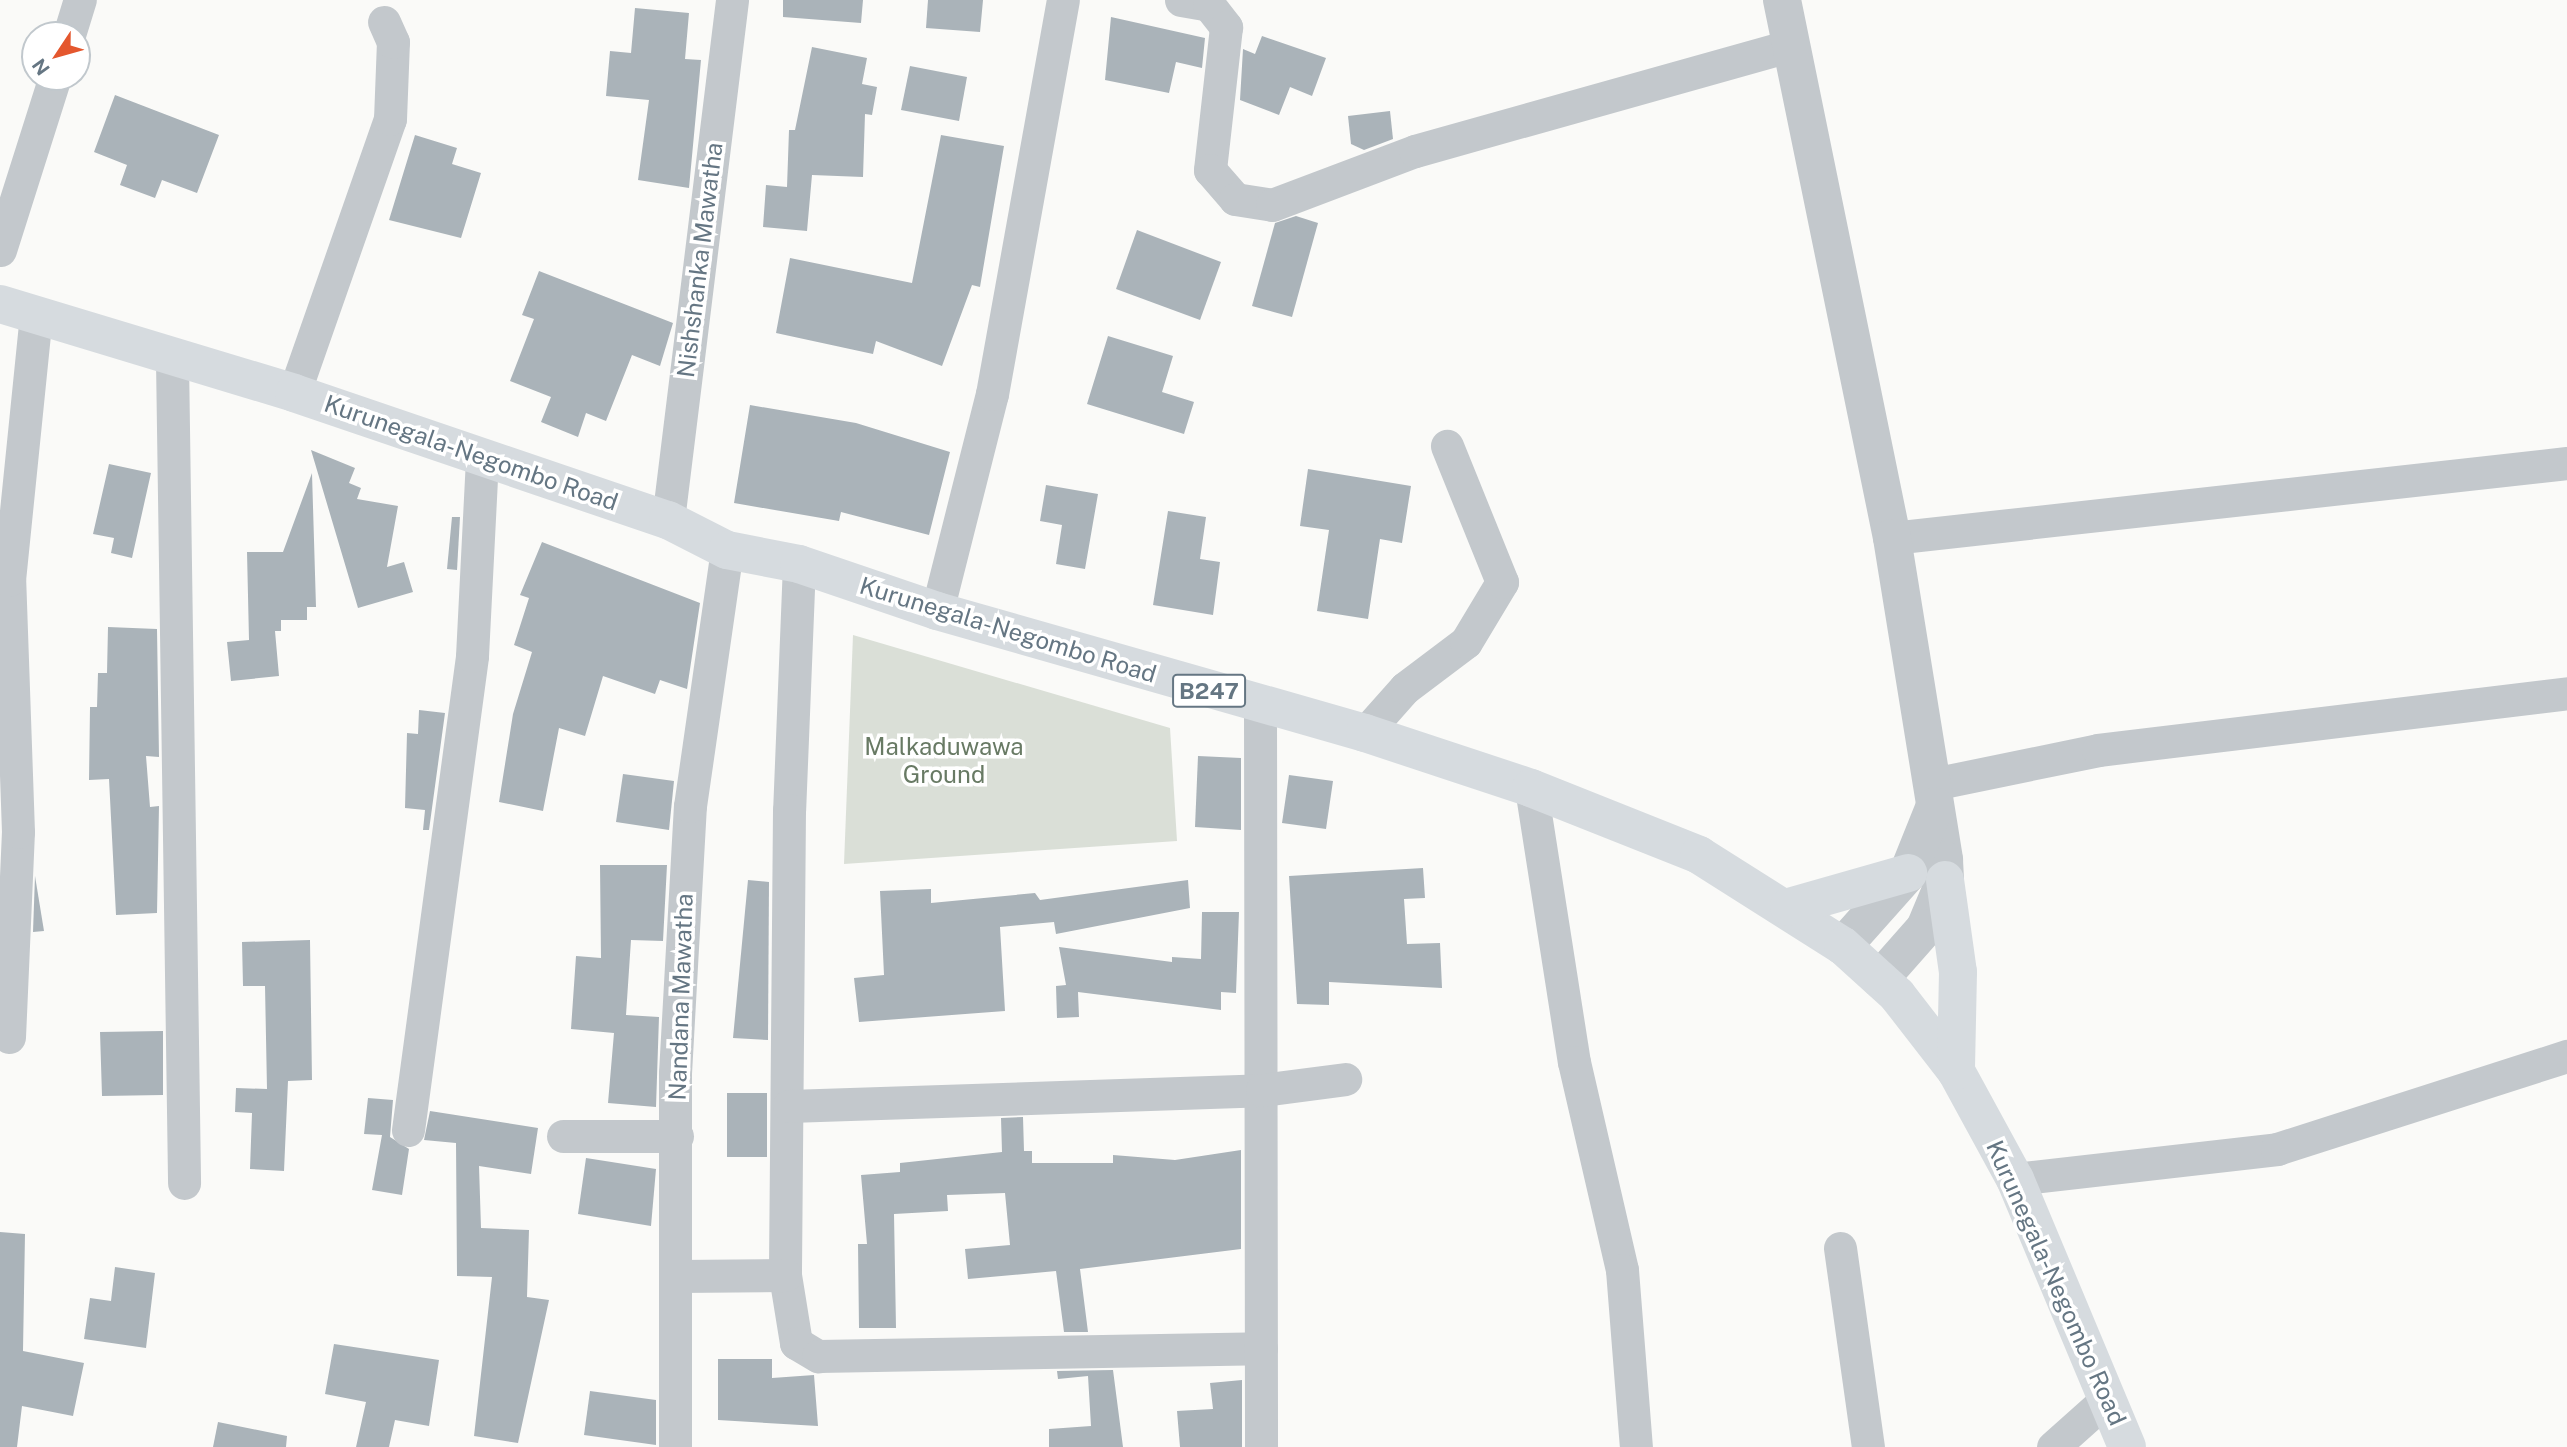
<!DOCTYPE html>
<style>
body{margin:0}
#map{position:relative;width:2567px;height:1447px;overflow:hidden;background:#fafaf8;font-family:"Public Sans",sans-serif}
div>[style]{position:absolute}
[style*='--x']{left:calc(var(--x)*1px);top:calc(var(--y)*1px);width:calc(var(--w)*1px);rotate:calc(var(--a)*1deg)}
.green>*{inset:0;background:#dadfd7}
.building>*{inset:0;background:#aab3b9}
.minor>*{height:33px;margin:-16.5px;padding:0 16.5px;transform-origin:16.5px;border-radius:16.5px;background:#c3c8cc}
.tertiary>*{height:38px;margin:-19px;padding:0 19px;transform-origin:19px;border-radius:19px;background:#c3c8cc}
.primary>*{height:38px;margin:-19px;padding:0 19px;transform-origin:19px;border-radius:19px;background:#d6dbdf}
span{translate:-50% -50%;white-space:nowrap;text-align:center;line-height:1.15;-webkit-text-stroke:7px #fff;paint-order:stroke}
.shield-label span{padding:2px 5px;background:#fff;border:2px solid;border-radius:5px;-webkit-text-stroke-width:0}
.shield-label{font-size:23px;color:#657683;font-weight:700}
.street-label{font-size:24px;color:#657683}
.park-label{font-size:24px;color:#687a64}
.north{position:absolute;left:21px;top:21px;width:70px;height:70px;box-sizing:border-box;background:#fff;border:2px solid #c1c8cd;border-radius:50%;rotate:234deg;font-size:19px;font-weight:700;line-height:28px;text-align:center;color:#657683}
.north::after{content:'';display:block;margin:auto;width:24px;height:32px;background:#e4572e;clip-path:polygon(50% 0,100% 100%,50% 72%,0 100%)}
</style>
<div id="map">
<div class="green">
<div style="clip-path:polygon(853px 635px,1170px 728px,1177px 841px,844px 864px)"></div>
</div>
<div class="building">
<div style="clip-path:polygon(783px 0,863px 0,861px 23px,783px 17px)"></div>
<div style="clip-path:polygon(928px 0,983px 0,980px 32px,926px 28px)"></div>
<div style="clip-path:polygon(635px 8px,689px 13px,685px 59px,701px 60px,689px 188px,638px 180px,649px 100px,606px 96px,610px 51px,631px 53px)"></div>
<div style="clip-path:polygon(1111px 17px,1205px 38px,1202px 68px,1176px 62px,1169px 93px,1105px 80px)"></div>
<div style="clip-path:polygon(1262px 36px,1326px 58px,1312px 96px,1290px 87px,1279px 115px,1240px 100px,1243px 49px,1255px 54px)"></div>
<div style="clip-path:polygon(812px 47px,867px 58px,862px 84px,877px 87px,872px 115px,865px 114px,863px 177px,812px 175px,807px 231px,763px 227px,766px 185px,787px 187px,789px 130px,795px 130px)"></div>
<div style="clip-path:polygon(910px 66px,967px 77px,959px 121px,901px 110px)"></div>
<div style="clip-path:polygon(115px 95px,219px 135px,197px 193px,162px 180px,155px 198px,120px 185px,127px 165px,94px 152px)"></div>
<div style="clip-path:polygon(1390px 111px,1393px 139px,1364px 150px,1351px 144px,1348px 116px)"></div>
<div style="clip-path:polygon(415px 135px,457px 148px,452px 164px,481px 173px,461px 238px,389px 220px)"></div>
<div style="clip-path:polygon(941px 135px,1004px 146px,980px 287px,972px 285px,942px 366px,876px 341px,873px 354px,776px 333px,790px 258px,912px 283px)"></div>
<div style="clip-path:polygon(1296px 216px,1318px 223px,1292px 317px,1252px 306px,1275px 223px)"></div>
<div style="clip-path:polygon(1137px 230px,1221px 262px,1200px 320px,1116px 289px)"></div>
<div style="clip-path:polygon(539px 271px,673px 323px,660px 366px,632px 355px,606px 421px,586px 413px,578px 437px,541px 422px,551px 397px,510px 381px,534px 319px,522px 315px)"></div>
<div style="clip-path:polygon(1108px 336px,1173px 356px,1162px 392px,1194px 402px,1184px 434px,1087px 404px)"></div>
<div style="clip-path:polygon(750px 405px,856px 423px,950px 452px,929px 535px,841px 512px,839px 521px,734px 503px)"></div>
<div style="clip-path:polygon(311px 450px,355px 468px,349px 483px,361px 488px,357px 499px,398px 506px,387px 567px,404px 562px,413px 592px,358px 608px)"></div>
<div style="clip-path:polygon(109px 464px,151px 473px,132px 558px,111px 553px,114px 538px,93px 534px)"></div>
<div style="clip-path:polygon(1308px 469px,1411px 486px,1402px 543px,1380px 539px,1368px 619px,1317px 611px,1329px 530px,1300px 526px)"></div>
<div style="clip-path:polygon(312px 473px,316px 607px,307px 607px,307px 620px,281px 620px,281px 631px,275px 631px,279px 676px,231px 681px,227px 642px,249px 640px,247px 552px,283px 552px)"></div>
<div style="clip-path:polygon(1046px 485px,1098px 494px,1085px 569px,1056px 564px,1062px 525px,1040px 521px)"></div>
<div style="clip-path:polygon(1168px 511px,1206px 517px,1200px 559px,1220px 562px,1213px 615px,1153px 605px)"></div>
<div style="clip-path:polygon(452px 517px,460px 517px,457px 570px,447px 569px)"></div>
<div style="clip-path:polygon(542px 542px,700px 603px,687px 689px,660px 680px,655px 694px,603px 676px,585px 736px,559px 728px,543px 811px,499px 802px,513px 714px,532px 652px,514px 645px,529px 598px,520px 595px)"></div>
<div style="clip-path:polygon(108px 627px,157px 629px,159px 757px,146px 756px,150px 807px,159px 806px,157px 913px,116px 915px,109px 779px,89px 780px,90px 707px,97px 707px,98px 673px,107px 673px)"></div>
<div style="clip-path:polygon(419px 710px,445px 713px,429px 830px,423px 830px,425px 810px,405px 808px,407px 733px,418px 734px)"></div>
<div style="clip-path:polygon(1198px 756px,1241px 758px,1241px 830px,1195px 827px)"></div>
<div style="clip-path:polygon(623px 774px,674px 781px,669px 830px,616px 822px)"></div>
<div style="clip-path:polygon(1289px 775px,1333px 781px,1326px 829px,1282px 823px)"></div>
<div style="clip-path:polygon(600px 865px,667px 865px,663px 941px,631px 940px,626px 1015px,659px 1017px,656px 1107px,608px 1103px,614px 1033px,571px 1029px,576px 956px,601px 958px)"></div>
<div style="clip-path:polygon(1423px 868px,1425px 898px,1404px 899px,1407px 944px,1440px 943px,1442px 988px,1329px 982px,1329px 1005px,1297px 1004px,1289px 876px)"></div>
<div style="clip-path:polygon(35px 876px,44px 931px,33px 932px)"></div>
<div style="clip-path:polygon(748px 880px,769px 882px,768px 1040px,733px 1038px)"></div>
<div style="clip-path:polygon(1188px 880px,1190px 908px,1056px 934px,1054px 922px,1000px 927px,1005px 1011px,859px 1022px,854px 978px,884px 975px,880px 891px,931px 889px,931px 903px,1035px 893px,1040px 900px)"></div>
<div style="clip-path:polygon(1202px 912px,1239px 912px,1236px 993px,1221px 992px,1221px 1010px,1078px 992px,1079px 1017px,1057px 1018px,1056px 986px,1066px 985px,1059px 947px,1172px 962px,1172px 957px,1201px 959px)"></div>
<div style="clip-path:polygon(310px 940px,312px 1080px,288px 1081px,284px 1171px,250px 1169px,252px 1113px,235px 1112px,236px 1088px,267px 1089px,265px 986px,243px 986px,242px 942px)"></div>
<div style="clip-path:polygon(163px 1031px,163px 1095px,102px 1096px,100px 1032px)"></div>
<div style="clip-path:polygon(727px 1093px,767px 1093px,767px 1157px,727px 1157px)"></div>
<div style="clip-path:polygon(368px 1098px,393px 1100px,390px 1137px,409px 1149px,402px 1195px,372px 1190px,382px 1135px,364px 1134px)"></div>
<div style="clip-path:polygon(430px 1111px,538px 1128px,531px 1174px,479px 1166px,481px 1228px,529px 1230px,527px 1297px,549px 1300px,518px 1443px,474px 1436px,492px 1277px,457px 1276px,456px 1143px,424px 1140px)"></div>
<div style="clip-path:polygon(1023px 1117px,1024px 1151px,1032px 1151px,1032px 1163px,1113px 1163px,1113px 1155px,1175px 1160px,1241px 1150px,1241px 1249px,1080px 1269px,1088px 1332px,1064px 1332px,1056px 1271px,968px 1279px,965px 1249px,1010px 1245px,1005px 1193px,947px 1195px,948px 1211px,894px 1214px,896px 1328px,859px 1328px,858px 1244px,867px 1244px,861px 1175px,900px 1172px,900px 1163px,1002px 1152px,1001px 1118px)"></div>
<div style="clip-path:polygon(586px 1158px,656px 1169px,651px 1226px,578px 1214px)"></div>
<div style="clip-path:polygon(0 1232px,25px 1234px,23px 1351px,84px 1363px,73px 1416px,22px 1406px,17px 1447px,0 1447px)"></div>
<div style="clip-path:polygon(115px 1267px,155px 1273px,146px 1348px,84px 1339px,90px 1298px,111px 1301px)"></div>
<div style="clip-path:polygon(334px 1344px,439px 1360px,429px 1426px,395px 1420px,389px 1447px,356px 1447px,366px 1402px,325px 1394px)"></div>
<div style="clip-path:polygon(718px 1359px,772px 1359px,772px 1378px,814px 1375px,818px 1426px,718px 1420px)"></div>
<div style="clip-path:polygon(1113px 1370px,1123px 1447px,1049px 1447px,1049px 1429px,1091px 1426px,1088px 1376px,1058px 1379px,1057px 1371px)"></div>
<div style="clip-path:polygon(1242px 1380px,1242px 1447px,1180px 1447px,1177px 1411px,1213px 1409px,1210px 1383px)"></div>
<div style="clip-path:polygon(590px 1391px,656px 1400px,656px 1445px,584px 1435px)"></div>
<div style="clip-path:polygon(218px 1422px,287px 1436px,286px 1447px,213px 1447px)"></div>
</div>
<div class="minor">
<div style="--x:1181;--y:0;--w:28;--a:10"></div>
<div style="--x:1209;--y:5;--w:28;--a:52"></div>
<div style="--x:1226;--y:27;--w:144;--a:96.4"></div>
<div style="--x:1210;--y:170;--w:38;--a:49"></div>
<div style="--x:1235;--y:199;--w:37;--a:9"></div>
<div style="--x:1272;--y:205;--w:153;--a:-20.7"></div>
<div style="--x:1415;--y:151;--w:388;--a:-15.7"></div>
<div style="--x:69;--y:35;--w:37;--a:-73"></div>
<div style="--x:0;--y:250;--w:182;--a:-72.4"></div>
<div style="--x:172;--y:360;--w:823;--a:89.16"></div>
<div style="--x:294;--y:393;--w:290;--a:-70.7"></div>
<div style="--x:390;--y:119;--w:77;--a:-87.8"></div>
<div style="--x:393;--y:42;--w:22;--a:-114"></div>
<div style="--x:668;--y:520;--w:524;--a:-82.98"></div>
<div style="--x:1892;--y:538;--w:679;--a:-6.34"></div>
<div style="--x:799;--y:564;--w:246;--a:92.3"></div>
<div style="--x:789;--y:810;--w:465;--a:90.5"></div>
<div style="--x:785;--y:1275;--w:69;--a:80.8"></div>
<div style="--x:796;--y:1343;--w:26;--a:31"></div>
<div style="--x:818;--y:1356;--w:443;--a:-1"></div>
<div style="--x:937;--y:611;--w:224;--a:-75.8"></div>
<div style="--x:992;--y:394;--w:400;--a:-79.8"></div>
<div style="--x:1260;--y:706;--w:741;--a:89.92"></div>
<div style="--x:1365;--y:733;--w:60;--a:-48.4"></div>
<div style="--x:1405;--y:688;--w:76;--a:-37"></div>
<div style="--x:1466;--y:642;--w:70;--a:-59"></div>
<div style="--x:1502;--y:582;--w:147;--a:-112"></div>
<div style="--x:1933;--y:784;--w:168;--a:-11.6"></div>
<div style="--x:2098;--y:750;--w:472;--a:-6.9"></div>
<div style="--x:1531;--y:788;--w:277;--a:81.1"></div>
<div style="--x:1574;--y:1062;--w:213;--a:77"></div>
<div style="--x:1622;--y:1270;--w:178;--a:85.5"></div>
<div style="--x:9;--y:1037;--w:205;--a:-87.5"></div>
<div style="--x:18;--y:832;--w:252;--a:-92"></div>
<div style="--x:9;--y:580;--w:267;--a:-84.2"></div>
<div style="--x:789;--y:1106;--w:473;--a:-1.9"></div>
<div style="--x:1262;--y:1090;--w:84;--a:-7.5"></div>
<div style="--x:408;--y:1130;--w:478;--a:-82.3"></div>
<div style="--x:472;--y:656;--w:195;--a:-87.1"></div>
<div style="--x:563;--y:1136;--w:114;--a:0"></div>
<div style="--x:2015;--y:1179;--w:264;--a:-6.5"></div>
<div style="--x:2277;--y:1149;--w:305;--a:-17.8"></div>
<div style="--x:1840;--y:1248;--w:201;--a:82"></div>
<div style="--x:679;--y:1276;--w:106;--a:-0.5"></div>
<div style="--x:675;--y:1447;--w:374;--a:-90"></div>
<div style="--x:675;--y:1073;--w:267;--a:-86.8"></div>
<div style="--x:690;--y:806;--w:259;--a:-81.8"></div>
<div style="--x:2053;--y:1447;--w:74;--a:-41.7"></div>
</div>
<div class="tertiary">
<div style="--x:1782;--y:0;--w:549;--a:78.44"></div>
<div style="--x:1892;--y:538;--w:326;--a:80.8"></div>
<div style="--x:1944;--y:860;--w:20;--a:87"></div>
<div style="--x:1945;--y:880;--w:52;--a:112.6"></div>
<div style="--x:1925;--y:928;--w:68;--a:131.4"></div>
<div style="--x:1843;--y:946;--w:98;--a:-48.3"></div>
<div style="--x:1908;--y:873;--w:72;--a:-68.1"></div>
</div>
<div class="primary">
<div style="--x:0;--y:304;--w:307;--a:16.8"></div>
<div style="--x:294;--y:393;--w:395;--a:18.8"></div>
<div style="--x:668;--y:520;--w:66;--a:27"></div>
<div style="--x:727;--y:550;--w:73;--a:11"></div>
<div style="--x:799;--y:564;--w:146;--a:18.8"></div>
<div style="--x:937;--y:611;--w:445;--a:15.9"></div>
<div style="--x:1365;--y:733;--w:175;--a:18.3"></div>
<div style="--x:1531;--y:788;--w:181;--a:21.7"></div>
<div style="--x:1699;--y:855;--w:170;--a:32.3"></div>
<div style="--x:1843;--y:946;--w:73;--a:42.2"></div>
<div style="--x:1897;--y:995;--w:96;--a:52.2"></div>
<div style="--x:1956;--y:1071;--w:123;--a:61.4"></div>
<div style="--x:2015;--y:1179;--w:290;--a:67.3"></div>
<div style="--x:1945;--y:880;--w:93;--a:82"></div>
<div style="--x:1958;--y:972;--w:99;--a:91.2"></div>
<div style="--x:1789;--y:907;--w:124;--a:-15.9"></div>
</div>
<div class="shield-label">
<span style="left:1209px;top:691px">B247</span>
</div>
<div class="street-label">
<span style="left:700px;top:260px;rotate:-83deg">Nishshanka Mawatha</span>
<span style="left:471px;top:453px;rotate:19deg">Kurunegala-Negombo Road</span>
<span style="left:1008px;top:630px;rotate:17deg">Kurunegala-Negombo Road</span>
<span style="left:681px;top:997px;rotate:-88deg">Nandana Mawatha</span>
<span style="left:2056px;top:1283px;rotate:66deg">Kurunegala-Negombo Road</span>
</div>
<div class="park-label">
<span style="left:944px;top:761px">Malkaduwawa<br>Ground</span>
</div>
<div class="north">N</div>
</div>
